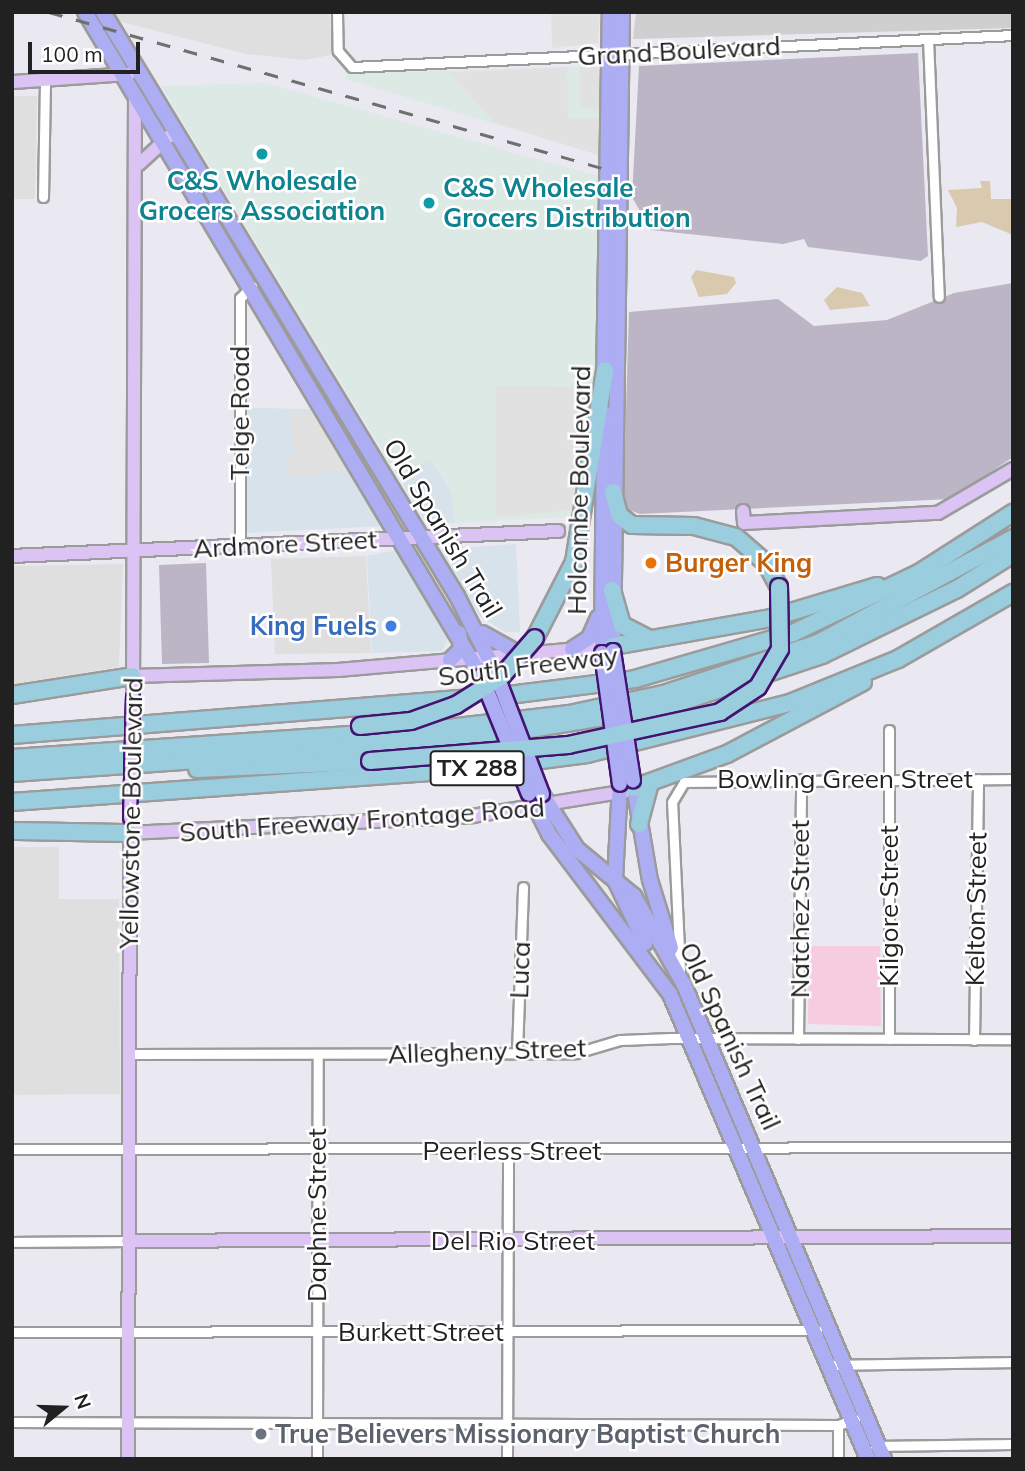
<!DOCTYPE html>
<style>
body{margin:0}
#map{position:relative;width:1025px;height:1471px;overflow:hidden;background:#eae9f1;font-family:Mulish,sans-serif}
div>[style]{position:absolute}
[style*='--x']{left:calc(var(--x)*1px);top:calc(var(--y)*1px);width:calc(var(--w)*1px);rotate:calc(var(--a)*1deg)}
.residential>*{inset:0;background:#dfdfdf}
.commercial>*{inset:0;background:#d7e2eb}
.industrial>*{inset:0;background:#dce9e4}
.religious>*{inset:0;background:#cfcfcf}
.construction>*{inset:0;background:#bcb5c5}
.park>*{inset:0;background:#f5cce0}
.parking>*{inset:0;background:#e1e1e1}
.water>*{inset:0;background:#d9caaf}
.roads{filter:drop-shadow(2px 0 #9b9b9b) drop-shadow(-2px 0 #9b9b9b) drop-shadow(0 2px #9b9b9b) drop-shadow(0 -2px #9b9b9b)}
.street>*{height:9px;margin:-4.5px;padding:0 4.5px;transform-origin:4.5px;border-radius:4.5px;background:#fff}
.secondary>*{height:12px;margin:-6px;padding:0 6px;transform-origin:6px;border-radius:6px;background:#dbc4f4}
.primary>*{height:14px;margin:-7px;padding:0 7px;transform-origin:7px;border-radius:7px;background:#acadf3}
.highway>*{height:16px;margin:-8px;padding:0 8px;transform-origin:8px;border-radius:8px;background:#9acedf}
.rail>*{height:2.5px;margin-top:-1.25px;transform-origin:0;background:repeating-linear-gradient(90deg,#6f6f6f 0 14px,transparent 0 28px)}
.bridges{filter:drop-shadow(2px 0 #44126f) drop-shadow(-2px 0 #44126f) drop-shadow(0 2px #44126f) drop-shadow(0 -2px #44126f)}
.secondary-bridge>*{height:12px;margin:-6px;padding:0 6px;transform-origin:6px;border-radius:6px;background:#dbc4f4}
.primary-bridge>*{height:14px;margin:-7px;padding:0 7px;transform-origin:7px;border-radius:7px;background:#acadf3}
.highway-bridge>*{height:16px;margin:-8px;padding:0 8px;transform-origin:8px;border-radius:8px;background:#9acedf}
.dots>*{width:19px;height:19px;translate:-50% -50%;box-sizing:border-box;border:4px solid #fff;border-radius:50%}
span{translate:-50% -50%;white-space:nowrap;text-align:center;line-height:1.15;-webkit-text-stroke:5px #fff;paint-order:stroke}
.shield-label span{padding:2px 5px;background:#fff;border:2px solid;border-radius:5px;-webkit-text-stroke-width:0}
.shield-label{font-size:24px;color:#212121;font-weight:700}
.street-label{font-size:26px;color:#212121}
.culture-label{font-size:26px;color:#0d838f;font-weight:700}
.left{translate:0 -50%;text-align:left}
.food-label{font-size:26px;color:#c56008;font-weight:700}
.shop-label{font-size:26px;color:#366cbe;font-weight:700}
.right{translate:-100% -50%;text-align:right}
.worship-label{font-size:26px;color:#5b616d;font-weight:700}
.frame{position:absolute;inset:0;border:14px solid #212121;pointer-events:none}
.north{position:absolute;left:28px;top:1373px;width:70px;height:70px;-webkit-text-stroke:5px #fff;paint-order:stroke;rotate:71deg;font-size:19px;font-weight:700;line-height:28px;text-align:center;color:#212121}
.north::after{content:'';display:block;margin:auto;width:24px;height:32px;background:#212121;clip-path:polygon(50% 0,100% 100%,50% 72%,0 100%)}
.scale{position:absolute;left:28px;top:42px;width:112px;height:32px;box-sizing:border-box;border:4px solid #212121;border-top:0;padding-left:9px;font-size:21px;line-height:24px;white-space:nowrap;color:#212121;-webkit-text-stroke:5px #fff;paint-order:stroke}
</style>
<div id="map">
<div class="residential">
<div style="clip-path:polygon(113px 12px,330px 12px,331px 55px,304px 60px,246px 54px,118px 21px)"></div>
<div style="clip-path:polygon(12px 96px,37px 96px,35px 199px,12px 199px)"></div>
<div style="clip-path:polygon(366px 556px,371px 653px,275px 654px,271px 559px)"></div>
<div style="clip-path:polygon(123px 564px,119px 667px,12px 684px,12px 566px)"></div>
<div style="clip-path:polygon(12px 847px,59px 847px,59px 899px,119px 899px,120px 1094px,12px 1095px)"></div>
</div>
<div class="commercial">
<div style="clip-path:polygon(246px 408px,314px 409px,384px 526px,245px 533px)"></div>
<div style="clip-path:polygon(430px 459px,452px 493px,455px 523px,427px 524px,399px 478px)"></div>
<div style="clip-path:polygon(516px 544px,520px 632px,505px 632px,480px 616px,441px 549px)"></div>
<div style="clip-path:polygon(397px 550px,450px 635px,442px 651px,372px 653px,367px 556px)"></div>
</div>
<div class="industrial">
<div style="clip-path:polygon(601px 66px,602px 156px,345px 79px,347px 74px)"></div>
<div style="clip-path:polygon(266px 83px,601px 177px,593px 516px,455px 523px,452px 493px,430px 459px,399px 478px,161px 86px)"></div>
</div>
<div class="religious">
<div style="clip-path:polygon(636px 12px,1013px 12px,1013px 28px,633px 39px)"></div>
</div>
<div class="construction">
<div style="clip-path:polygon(918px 53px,928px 256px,921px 261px,808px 247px,804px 239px,783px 244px,651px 230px,632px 197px,639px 66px)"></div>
<div style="clip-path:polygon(1013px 283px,1013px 457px,951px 499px,640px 514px,623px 508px,629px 312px,778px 299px,814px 326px,887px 320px,954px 293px)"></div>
<div style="clip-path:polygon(206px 563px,209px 663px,162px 664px,159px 565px)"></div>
</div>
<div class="park">
<div style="clip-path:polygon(809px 946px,880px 946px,881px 1026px,808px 1024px)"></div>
</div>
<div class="parking">
<div style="clip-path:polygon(551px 12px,600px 12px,598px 43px,552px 48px)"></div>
<div style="clip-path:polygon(601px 66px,602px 110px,580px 106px,580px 67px)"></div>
<div style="clip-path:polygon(567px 67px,568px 118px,602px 118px,602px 156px,494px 122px,450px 73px)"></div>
<div style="clip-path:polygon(496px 386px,591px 387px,574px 510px,496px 517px)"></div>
<div style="clip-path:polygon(295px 410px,316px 415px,350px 470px,288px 478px,288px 454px,295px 451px,289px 416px)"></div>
</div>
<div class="water">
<div style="clip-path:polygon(980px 181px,990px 181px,991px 199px,1013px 199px,1013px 235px,982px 222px,956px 227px,957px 208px,948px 190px,982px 188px)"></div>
<div style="clip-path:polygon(696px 270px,734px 277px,736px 283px,727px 294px,699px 297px,691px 277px)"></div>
<div style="clip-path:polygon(837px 287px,862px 293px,870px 306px,830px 310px,824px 300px)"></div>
</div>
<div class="roads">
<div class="street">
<div style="--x:337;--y:12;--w:39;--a:89"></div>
<div style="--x:338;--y:51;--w:21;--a:49"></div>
<div style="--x:352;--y:67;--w:662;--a:-2.77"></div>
<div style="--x:928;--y:39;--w:258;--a:87.6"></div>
<div style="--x:43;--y:197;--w:118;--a:-89"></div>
<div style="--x:240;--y:546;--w:248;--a:-90"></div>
<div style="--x:240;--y:298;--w:17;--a:-45"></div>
<div style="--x:680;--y:970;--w:168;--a:-92.7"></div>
<div style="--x:672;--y:802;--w:23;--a:-59"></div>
<div style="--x:684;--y:782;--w:329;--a:-0.5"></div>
<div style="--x:798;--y:1039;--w:260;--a:-89.3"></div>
<div style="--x:889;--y:1039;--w:309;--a:-90"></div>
<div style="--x:974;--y:1040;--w:261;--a:-89.1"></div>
<div style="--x:517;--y:1052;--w:165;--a:-87.9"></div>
<div style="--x:129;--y:1054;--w:447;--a:-0.1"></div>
<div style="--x:576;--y:1053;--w:46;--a:-16.5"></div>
<div style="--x:620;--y:1040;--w:51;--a:-2.2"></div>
<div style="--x:671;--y:1038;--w:342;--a:0.2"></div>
<div style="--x:12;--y:1149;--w:1001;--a:-0.11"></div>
<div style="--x:12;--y:1242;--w:116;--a:-0.5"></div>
<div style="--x:12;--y:1332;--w:805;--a:-0.14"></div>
<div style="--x:829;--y:1365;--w:184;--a:-0.9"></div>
<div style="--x:12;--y:1422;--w:826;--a:0.21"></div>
<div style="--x:838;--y:1425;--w:18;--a:-19"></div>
<div style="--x:875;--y:1446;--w:138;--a:-0.8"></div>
<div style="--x:317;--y:1459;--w:405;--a:-89.9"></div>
<div style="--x:507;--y:1459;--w:308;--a:-89.8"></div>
<div style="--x:838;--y:1459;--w:34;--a:-90"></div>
</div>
<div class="secondary">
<div style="--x:12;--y:82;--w:117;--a:-3.9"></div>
<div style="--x:139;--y:164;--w:49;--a:-42.5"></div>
<div style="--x:743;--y:511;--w:12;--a:85"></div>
<div style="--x:744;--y:523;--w:194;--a:-3"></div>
<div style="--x:938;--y:513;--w:87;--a:-30.4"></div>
<div style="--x:12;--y:556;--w:547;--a:-2.62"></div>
<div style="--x:133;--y:676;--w:205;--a:-1.7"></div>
<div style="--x:338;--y:670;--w:274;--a:-5"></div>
<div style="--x:133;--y:697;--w:598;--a:-89.81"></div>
<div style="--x:129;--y:833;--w:343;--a:-2.8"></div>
<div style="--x:472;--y:816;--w:156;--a:-9.2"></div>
<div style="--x:128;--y:1241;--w:885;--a:-0.32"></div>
<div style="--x:128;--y:1459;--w:633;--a:-89.82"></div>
</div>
<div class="primary">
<div style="--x:85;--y:12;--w:773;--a:59.19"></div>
<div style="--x:103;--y:12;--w:683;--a:58.78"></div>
<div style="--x:457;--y:596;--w:84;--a:63.1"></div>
<div style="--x:604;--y:382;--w:370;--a:-89.1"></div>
<div style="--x:482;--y:633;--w:43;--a:28.9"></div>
<div style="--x:572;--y:649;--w:20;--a:-33"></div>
<div style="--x:589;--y:638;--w:22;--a:-66"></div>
<div style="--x:613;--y:651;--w:639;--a:-89.19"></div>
<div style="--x:602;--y:653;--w:240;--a:-89.5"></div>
<div style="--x:450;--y:660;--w:16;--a:-45"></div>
<div style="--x:461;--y:649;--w:16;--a:-97"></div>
<div style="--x:633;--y:780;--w:101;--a:80.4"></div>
<div style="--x:650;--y:880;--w:71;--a:72.8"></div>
<div style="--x:620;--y:784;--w:96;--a:93"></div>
<div style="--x:615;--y:880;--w:70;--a:64.5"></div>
<div style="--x:529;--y:794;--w:45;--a:63.4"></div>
<div style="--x:549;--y:834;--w:201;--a:52.9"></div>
<div style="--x:670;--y:994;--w:505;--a:66.94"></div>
<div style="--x:542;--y:794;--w:65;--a:57.5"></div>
<div style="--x:577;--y:849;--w:74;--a:39.5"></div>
<div style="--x:634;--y:896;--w:102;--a:60.7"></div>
<div style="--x:684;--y:985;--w:514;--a:67.12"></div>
</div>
<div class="highway">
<div style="--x:613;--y:492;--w:24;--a:75"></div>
<div style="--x:619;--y:515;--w:16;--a:38"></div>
<div style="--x:632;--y:525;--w:62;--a:0.9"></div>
<div style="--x:694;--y:526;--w:43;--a:14.7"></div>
<div style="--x:736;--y:537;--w:40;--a:41"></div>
<div style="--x:766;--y:563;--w:27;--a:62"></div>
<div style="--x:612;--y:590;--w:36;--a:74"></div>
<div style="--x:622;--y:625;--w:29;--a:27"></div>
<div style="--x:535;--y:638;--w:85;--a:-62.8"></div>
<div style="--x:574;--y:562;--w:194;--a:-80.8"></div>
<div style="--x:613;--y:646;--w:160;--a:-10"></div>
<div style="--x:771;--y:618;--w:111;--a:-16.8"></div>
<div style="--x:12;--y:695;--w:122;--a:-8.9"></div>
<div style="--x:493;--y:697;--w:143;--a:-7.2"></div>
<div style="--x:635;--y:679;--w:165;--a:-16.2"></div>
<div style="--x:793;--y:633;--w:140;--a:-25.5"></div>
<div style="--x:919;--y:573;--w:112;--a:-32.6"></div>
<div style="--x:12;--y:735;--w:452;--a:-4.6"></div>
<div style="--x:12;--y:758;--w:437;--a:-3.9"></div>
<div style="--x:448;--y:728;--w:122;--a:-6.6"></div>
<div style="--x:569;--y:714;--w:96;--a:-12"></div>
<div style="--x:663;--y:694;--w:163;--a:-18.2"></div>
<div style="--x:818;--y:643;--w:221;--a:-28.3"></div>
<div style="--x:197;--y:769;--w:173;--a:-2.6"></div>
<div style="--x:12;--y:773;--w:439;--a:-4"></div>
<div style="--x:450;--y:742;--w:219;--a:-9.2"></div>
<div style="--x:666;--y:707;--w:164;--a:-18.4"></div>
<div style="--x:822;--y:655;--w:150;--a:-26.1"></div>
<div style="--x:957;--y:589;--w:66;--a:-32"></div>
<div style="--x:634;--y:788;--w:99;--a:-20.1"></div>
<div style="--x:727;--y:754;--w:154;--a:-27.9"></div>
<div style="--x:12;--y:802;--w:461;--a:-4.1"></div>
<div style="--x:472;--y:769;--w:116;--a:-7.4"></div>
<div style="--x:587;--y:754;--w:209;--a:-14.1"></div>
<div style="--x:790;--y:703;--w:117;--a:-22.2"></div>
<div style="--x:898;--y:659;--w:133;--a:-29.9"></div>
<div style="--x:639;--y:824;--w:42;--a:-75"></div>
<div style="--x:12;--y:831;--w:117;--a:1"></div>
</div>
</div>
<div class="rail">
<div style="--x:49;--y:12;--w:575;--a:15.75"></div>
</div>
<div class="bridges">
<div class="secondary-bridge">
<div style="--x:130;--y:818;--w:121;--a:-88.6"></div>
</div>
<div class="primary-bridge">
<div style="--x:613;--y:651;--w:131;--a:81.2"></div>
<div style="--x:602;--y:653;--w:132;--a:82.2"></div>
<div style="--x:495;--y:671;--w:132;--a:69.1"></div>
<div style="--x:481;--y:676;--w:127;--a:67.9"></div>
</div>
<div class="highway-bridge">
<div style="--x:360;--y:726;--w:51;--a:-5.6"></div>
<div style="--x:411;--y:721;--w:48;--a:-19.6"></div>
<div style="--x:456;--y:705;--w:54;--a:-32.2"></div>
<div style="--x:502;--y:676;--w:50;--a:-49"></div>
<div style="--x:370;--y:761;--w:199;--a:-4.6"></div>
<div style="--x:568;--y:745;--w:156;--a:-12.2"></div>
<div style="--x:720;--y:712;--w:45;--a:-33.3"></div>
<div style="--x:758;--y:687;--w:44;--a:-59.9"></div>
<div style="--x:780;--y:649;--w:62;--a:-90.9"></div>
</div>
</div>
<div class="dots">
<div style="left:262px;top:154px;background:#0f9aa8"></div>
<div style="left:429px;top:203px;background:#0f9aa8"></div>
<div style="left:651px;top:563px;background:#e8710a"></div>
<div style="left:391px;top:626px;background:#3f7fe0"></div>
<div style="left:261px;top:1434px;background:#6b7280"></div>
</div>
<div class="shield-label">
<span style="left:477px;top:768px">TX 288</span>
</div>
<div class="street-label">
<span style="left:679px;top:51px;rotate:-3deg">Grand Boulevard</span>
<span style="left:240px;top:413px;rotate:-90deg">Telge Road</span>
<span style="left:579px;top:490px;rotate:-89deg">Holcombe Boulevard</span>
<span style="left:443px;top:528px;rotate:59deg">Old Spanish Trail</span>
<span style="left:285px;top:544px;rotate:-3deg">Ardmore Street</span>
<span style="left:528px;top:666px;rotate:-7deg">South Freeway</span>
<span style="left:845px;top:779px">Bowling Green Street</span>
<span style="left:131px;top:813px;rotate:-89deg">Yellowstone Boulevard</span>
<span style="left:362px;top:820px;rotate:-4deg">South Freeway Frontage Road</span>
<span style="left:889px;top:906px;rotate:-90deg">Kilgore Street</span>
<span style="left:800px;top:909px;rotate:-90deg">Natchez Street</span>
<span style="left:976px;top:909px;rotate:-89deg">Kelton Street</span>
<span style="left:520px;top:970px;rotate:-88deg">Luca</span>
<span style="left:730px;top:1036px;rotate:65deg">Old Spanish Trail</span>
<span style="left:487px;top:1051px;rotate:-2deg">Allegheny Street</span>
<span style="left:512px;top:1151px">Peerless Street</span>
<span style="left:317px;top:1215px;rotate:-90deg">Daphne Street</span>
<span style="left:513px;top:1241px">Del Rio Street</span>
<span style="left:421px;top:1332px">Burkett Street</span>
</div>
<div class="culture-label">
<span style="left:262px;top:196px">C&amp;S Wholesale<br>Grocers Association</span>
<span class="left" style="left:443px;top:203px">C&amp;S Wholesale<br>Grocers Distribution</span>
</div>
<div class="food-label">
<span class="left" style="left:665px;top:563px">Burger King</span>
</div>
<div class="shop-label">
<span class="right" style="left:377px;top:626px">King Fuels</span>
</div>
<div class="worship-label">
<span class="left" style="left:275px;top:1434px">True Believers Missionary Baptist Church</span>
</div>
<div class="frame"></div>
<div class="north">N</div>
<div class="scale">100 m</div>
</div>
